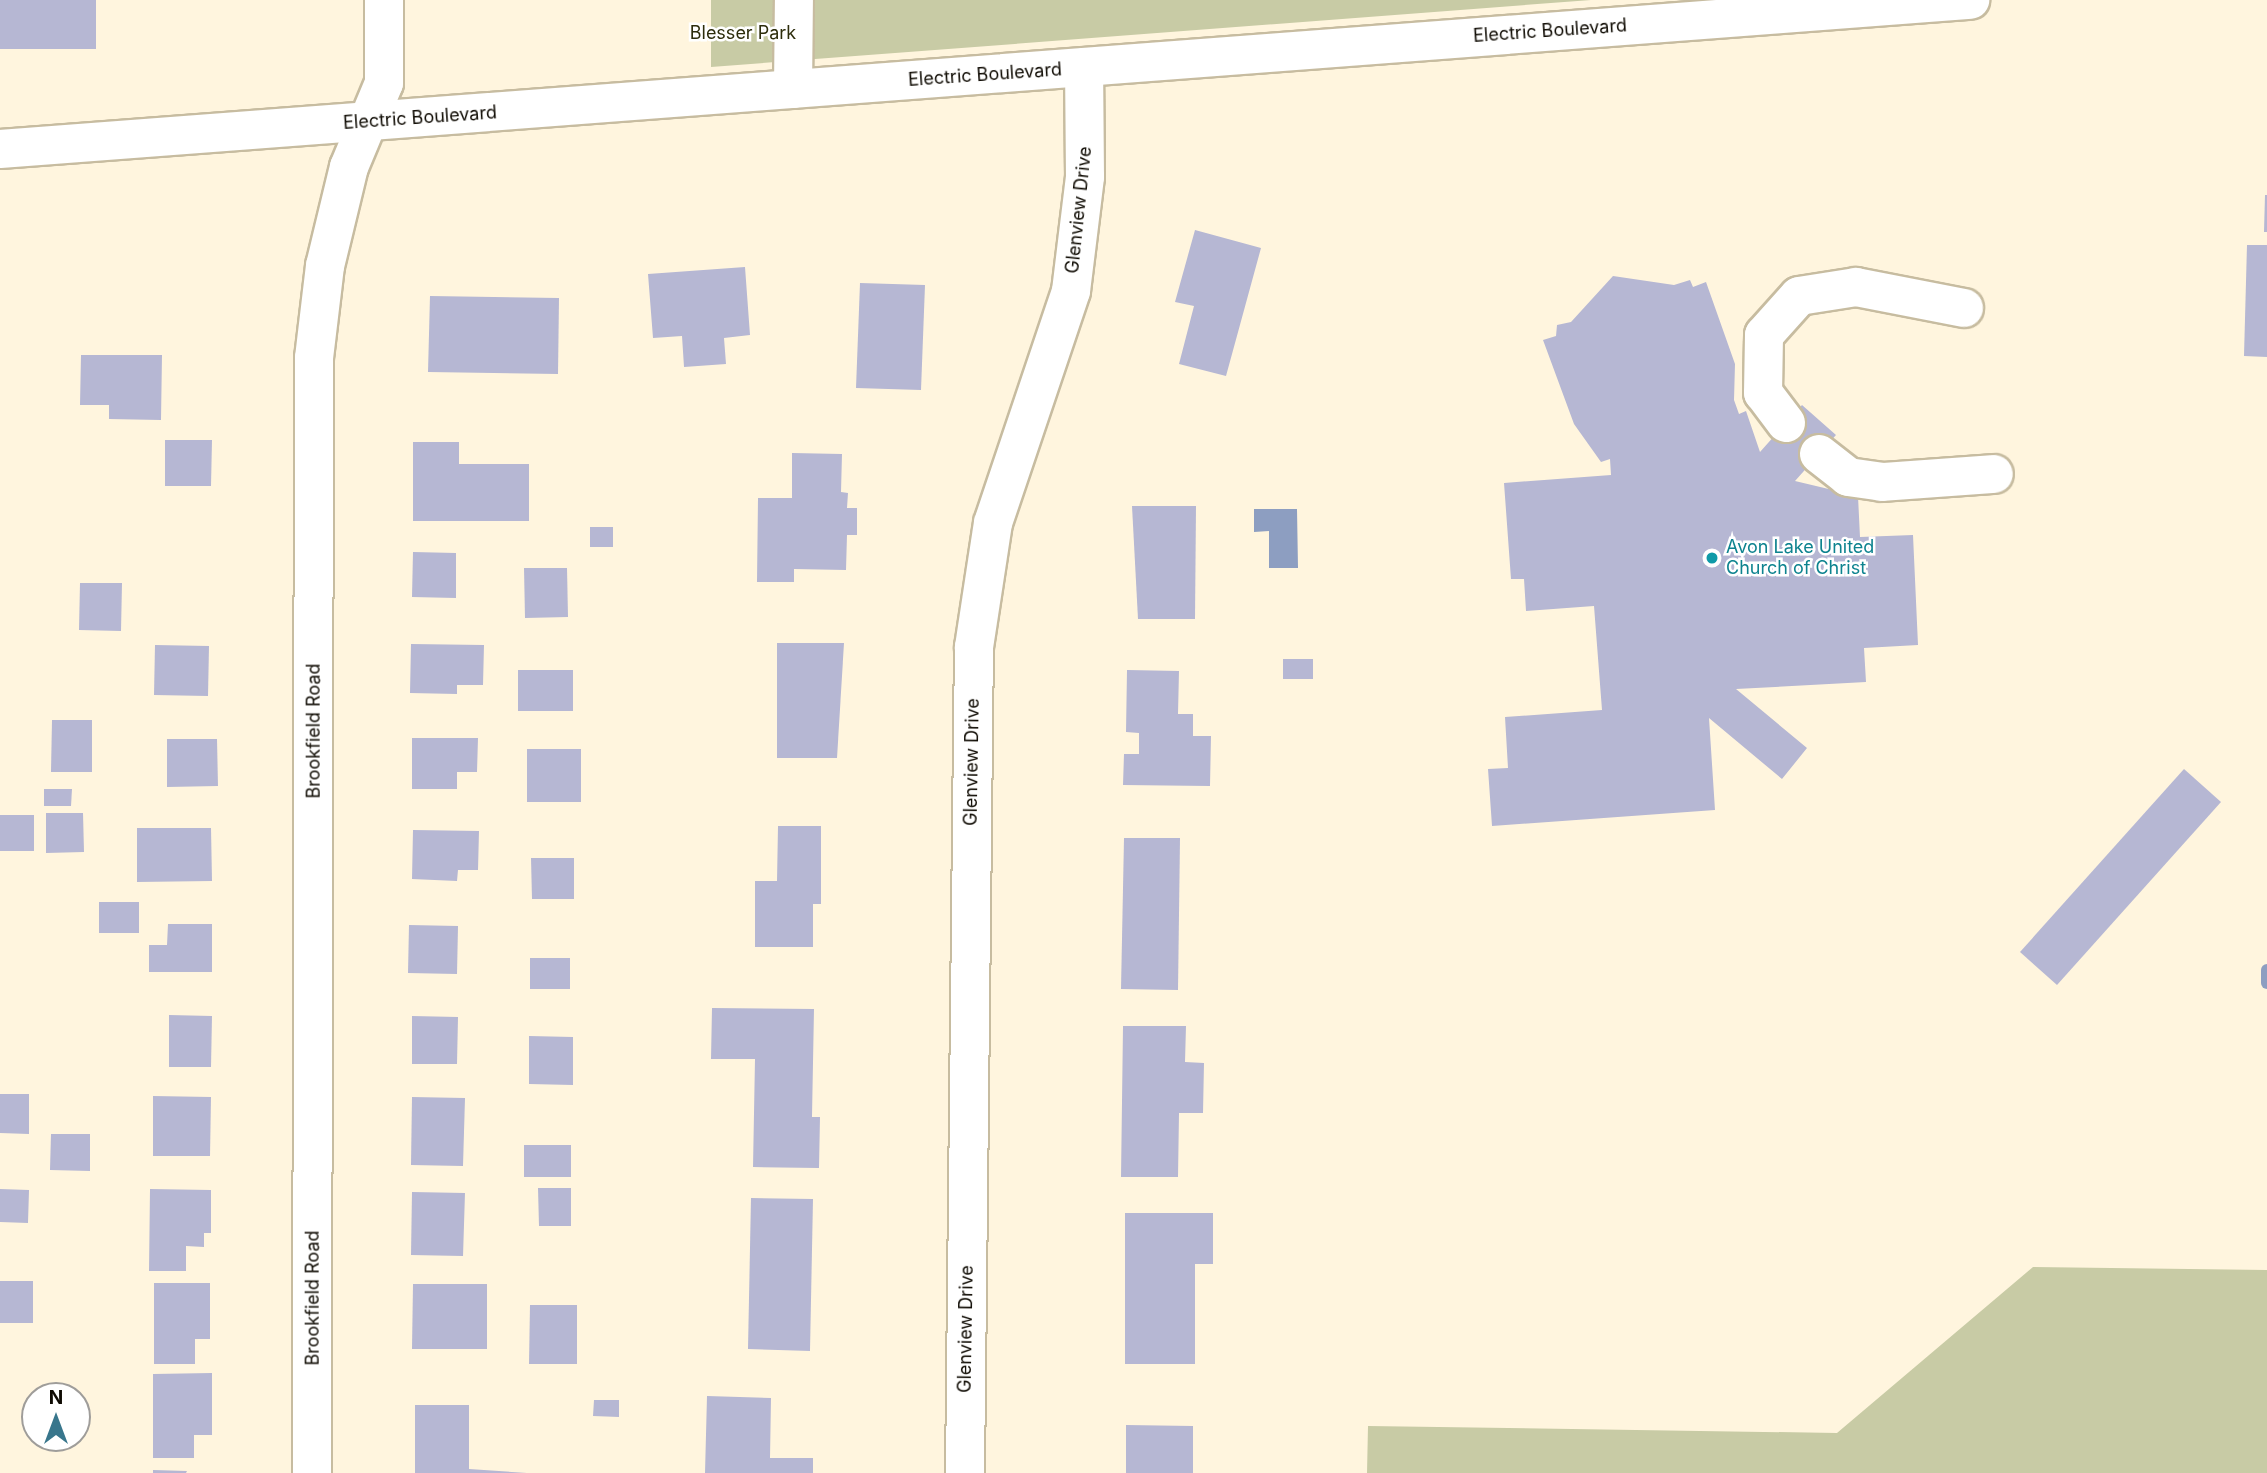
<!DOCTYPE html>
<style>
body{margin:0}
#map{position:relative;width:2267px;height:1473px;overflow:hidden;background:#fff5de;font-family:Inter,sans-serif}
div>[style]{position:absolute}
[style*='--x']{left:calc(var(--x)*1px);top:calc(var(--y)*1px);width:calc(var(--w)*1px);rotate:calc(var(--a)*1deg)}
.green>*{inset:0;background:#c8cba5}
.water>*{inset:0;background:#8d9ec1}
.stream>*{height:12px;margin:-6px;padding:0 6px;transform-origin:6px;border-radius:6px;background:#8d9ec1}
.building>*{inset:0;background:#b6b7d3}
.roads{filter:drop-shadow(2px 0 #c7bca0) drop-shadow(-2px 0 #c7bca0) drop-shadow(0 2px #c7bca0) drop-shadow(0 -2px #c7bca0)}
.minor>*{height:38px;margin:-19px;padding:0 19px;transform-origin:19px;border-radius:19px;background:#fff}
.dots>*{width:19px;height:19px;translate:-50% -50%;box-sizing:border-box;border:4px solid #fff;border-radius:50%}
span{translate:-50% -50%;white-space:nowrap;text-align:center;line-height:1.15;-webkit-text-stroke:5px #fff;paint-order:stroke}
.street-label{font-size:18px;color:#0f0b03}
.park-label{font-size:18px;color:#2d2d0c}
.culture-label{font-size:18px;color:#0d838f}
.left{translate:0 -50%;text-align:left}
.north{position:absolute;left:21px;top:1382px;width:70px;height:70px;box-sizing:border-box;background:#fff;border:2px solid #9f9d9a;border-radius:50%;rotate:0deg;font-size:19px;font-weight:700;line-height:28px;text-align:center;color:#0f0b03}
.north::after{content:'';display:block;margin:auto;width:24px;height:32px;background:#38768c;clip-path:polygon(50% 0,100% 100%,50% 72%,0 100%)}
</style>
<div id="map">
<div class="green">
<div style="clip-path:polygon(711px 0,1591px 0,711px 67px)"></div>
<div style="clip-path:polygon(2033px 1267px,2267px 1270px,2267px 1473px,1367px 1473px,1368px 1426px,1837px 1433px)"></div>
</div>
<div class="water">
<div style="clip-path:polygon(1254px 509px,1297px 509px,1298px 568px,1269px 568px,1269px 531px,1254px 532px)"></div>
</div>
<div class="stream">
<div style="--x:2267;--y:970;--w:13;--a:90"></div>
</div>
<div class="building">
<div style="clip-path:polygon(0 0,96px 0,96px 49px,0 49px)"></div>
<div style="clip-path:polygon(2265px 195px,2267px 195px,2267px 232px,2264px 232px)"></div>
<div style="clip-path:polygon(1195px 230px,1261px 248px,1226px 376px,1179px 364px,1194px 306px,1175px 302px)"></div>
<div style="clip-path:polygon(2247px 245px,2267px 245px,2267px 357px,2244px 356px)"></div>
<div style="clip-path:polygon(745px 267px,750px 335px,724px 338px,726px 364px,684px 367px,682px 336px,653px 338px,648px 274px)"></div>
<div style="clip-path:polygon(1613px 276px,1674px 285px,1690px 280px,1693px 287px,1706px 282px,1735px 364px,1734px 400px,1739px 414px,1746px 411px,1760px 452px,1802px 405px,1836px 435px,1795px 481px,1858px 496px,1860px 537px,1913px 535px,1918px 645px,1864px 648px,1866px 682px,1736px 689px,1807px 748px,1782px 779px,1709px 718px,1715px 810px,1492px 826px,1488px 769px,1508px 768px,1505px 717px,1602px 710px,1594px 606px,1526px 611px,1524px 579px,1511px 579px,1504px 483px,1611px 475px,1610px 459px,1601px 462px,1574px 424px,1543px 340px,1556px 336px,1557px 325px,1571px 322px)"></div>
<div style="clip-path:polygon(860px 283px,925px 285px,921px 390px,856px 388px)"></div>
<div style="clip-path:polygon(430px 296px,559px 298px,558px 374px,428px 372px)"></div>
<div style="clip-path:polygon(81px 355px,162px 355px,161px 420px,109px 419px,109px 405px,80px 405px)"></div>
<div style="clip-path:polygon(165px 440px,212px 440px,211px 486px,165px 486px)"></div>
<div style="clip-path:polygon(413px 442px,459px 442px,459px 464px,529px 464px,529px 521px,413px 521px)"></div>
<div style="clip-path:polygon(792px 453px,842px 454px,841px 492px,848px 493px,847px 508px,857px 508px,857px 535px,847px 535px,846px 570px,794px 569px,794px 582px,757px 582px,758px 498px,792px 498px)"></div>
<div style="clip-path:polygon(1132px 506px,1196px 506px,1195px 619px,1138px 619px)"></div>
<div style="clip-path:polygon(590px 527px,613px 527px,613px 547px,590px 547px)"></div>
<div style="clip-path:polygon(413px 552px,456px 553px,456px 598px,412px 597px)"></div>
<div style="clip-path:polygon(524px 568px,567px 568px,568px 617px,525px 618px)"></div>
<div style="clip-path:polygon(80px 583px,122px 583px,121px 631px,79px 630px)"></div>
<div style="clip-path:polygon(777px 643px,844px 643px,837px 758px,777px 758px)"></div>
<div style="clip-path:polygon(411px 644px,484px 645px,483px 685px,457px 685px,457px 694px,410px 693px)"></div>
<div style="clip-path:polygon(155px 645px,209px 646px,208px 696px,154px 695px)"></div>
<div style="clip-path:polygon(1283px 659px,1313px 659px,1313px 679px,1283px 679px)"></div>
<div style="clip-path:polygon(518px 670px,573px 670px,573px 711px,518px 711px)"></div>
<div style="clip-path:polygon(1127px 670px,1179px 671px,1178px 714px,1193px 714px,1193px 736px,1211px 736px,1210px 786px,1123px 785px,1124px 754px,1139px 754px,1139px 733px,1126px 732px)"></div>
<div style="clip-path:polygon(52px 720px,92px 720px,92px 772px,51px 772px)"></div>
<div style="clip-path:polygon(412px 738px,478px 738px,477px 772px,457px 772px,457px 789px,412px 789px)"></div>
<div style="clip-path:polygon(167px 739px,217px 739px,218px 786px,167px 787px)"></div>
<div style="clip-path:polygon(527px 749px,581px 749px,581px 802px,527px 802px)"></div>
<div style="clip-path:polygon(2184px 769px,2221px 802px,2057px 985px,2020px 952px)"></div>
<div style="clip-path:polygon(44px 789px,72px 789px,71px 806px,44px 806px)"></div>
<div style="clip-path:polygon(46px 813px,83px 813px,84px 852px,46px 853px)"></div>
<div style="clip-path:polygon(0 815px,34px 815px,34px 851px,0 851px)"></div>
<div style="clip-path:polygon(778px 826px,821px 826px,821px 904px,813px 904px,813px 947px,755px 947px,755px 881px,777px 881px)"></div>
<div style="clip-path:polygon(137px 828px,211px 828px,212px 881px,137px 882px)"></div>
<div style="clip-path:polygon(413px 830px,479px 831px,478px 870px,458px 870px,457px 881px,412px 879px)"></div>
<div style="clip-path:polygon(1124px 838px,1180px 838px,1178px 990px,1121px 989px)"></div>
<div style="clip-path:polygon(531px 858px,574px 858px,574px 899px,532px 899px)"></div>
<div style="clip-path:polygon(99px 902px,139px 902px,139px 933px,99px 933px)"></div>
<div style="clip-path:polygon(168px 924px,212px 924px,212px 972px,149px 972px,149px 945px,167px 945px)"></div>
<div style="clip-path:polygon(409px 925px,458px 926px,457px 974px,408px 973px)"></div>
<div style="clip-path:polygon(530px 958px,570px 958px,570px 989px,530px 989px)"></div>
<div style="clip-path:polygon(712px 1008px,814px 1009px,812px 1117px,820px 1117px,819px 1168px,753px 1167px,755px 1059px,711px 1059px)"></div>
<div style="clip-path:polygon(169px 1015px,212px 1016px,211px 1067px,169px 1067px)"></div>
<div style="clip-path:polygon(412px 1016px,458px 1017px,457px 1064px,412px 1064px)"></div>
<div style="clip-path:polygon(1123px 1026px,1186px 1026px,1185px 1062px,1204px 1063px,1203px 1113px,1179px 1113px,1178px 1177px,1121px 1177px)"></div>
<div style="clip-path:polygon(529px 1036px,573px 1037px,573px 1085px,529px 1084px)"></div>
<div style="clip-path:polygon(0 1094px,29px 1094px,29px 1134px,0 1133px)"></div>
<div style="clip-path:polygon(153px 1096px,211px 1097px,210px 1156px,153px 1156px)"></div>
<div style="clip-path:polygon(412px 1097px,465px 1098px,463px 1166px,411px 1165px)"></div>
<div style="clip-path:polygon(51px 1134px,90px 1134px,90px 1171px,50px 1170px)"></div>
<div style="clip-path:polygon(524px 1145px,571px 1145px,571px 1177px,524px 1177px)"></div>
<div style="clip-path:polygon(538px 1188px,571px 1188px,571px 1226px,539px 1226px)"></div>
<div style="clip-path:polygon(0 1189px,29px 1190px,28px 1223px,0 1222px)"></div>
<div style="clip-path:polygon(150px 1189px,211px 1190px,211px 1233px,204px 1233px,204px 1247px,186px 1246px,186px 1271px,149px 1271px)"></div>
<div style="clip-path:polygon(412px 1192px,465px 1193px,463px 1256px,411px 1255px)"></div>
<div style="clip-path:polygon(751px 1198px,813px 1199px,810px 1351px,748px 1349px)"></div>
<div style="clip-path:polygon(1125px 1213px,1213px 1213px,1213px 1264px,1195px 1264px,1195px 1364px,1125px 1364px)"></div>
<div style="clip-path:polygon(0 1281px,33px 1281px,33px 1323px,0 1323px)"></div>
<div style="clip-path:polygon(154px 1283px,210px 1283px,210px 1339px,195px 1339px,195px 1364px,154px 1364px)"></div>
<div style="clip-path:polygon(413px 1284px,487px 1284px,487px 1349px,412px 1349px)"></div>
<div style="clip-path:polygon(530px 1305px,577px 1305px,577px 1364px,529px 1364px)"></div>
<div style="clip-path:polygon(212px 1373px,212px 1435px,194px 1435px,194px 1458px,153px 1458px,153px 1374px)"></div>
<div style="clip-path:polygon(707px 1396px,771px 1398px,770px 1458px,813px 1458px,813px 1473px,705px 1473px)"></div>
<div style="clip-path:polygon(594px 1400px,619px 1400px,619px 1417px,593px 1416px)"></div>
<div style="clip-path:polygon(415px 1405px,469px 1405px,469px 1469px,527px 1473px,415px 1473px)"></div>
<div style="clip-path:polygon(1126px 1425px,1193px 1426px,1193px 1473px,1126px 1473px)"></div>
<div style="clip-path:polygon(153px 1470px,187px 1471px,186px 1473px,153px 1473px)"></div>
</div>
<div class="roads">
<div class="minor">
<div style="--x:793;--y:89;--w:89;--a:-89.4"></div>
<div style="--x:0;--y:149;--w:1976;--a:-4.33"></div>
<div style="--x:1786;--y:423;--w:38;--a:-127"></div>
<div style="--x:1763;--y:393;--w:58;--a:-89"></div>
<div style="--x:1764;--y:335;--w:52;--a:-48.1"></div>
<div style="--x:1799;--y:296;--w:58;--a:-9"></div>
<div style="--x:1856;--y:287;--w:110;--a:11"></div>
<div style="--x:1819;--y:454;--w:37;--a:38"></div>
<div style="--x:1848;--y:477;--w:34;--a:8"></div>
<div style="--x:1882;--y:482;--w:112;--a:-4.1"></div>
<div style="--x:312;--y:1473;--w:1115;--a:-89.9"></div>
<div style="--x:314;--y:358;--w:93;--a:-83.2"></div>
<div style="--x:325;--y:266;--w:102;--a:-76.4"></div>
<div style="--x:349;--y:167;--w:91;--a:-67.4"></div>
<div style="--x:384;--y:83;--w:83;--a:-90"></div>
<div style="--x:965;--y:1473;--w:826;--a:-89.38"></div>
<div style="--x:974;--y:647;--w:125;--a:-81.3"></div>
<div style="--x:993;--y:523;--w:245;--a:-71.4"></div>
<div style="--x:1071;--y:291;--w:115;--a:-83"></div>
<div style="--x:1085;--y:177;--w:110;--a:-90.5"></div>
</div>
</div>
<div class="dots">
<div style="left:1712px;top:558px;background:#0f9aa8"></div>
</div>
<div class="street-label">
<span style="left:1550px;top:31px;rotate:-4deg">Electric Boulevard</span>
<span style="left:985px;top:75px;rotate:-4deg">Electric Boulevard</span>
<span style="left:420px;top:118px;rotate:-4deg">Electric Boulevard</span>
<span style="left:1079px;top:210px;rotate:-84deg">Glenview Drive</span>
<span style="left:314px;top:731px;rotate:-90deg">Brookfield Road</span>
<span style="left:972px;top:762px;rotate:-89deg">Glenview Drive</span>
<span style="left:313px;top:1298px;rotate:-90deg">Brookfield Road</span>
<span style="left:966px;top:1329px;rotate:-89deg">Glenview Drive</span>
</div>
<div class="park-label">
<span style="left:743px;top:33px">Blesser Park</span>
</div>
<div class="culture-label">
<span class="left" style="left:1726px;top:558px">Avon Lake United<br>Church of Christ</span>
</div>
<div class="north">N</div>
</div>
